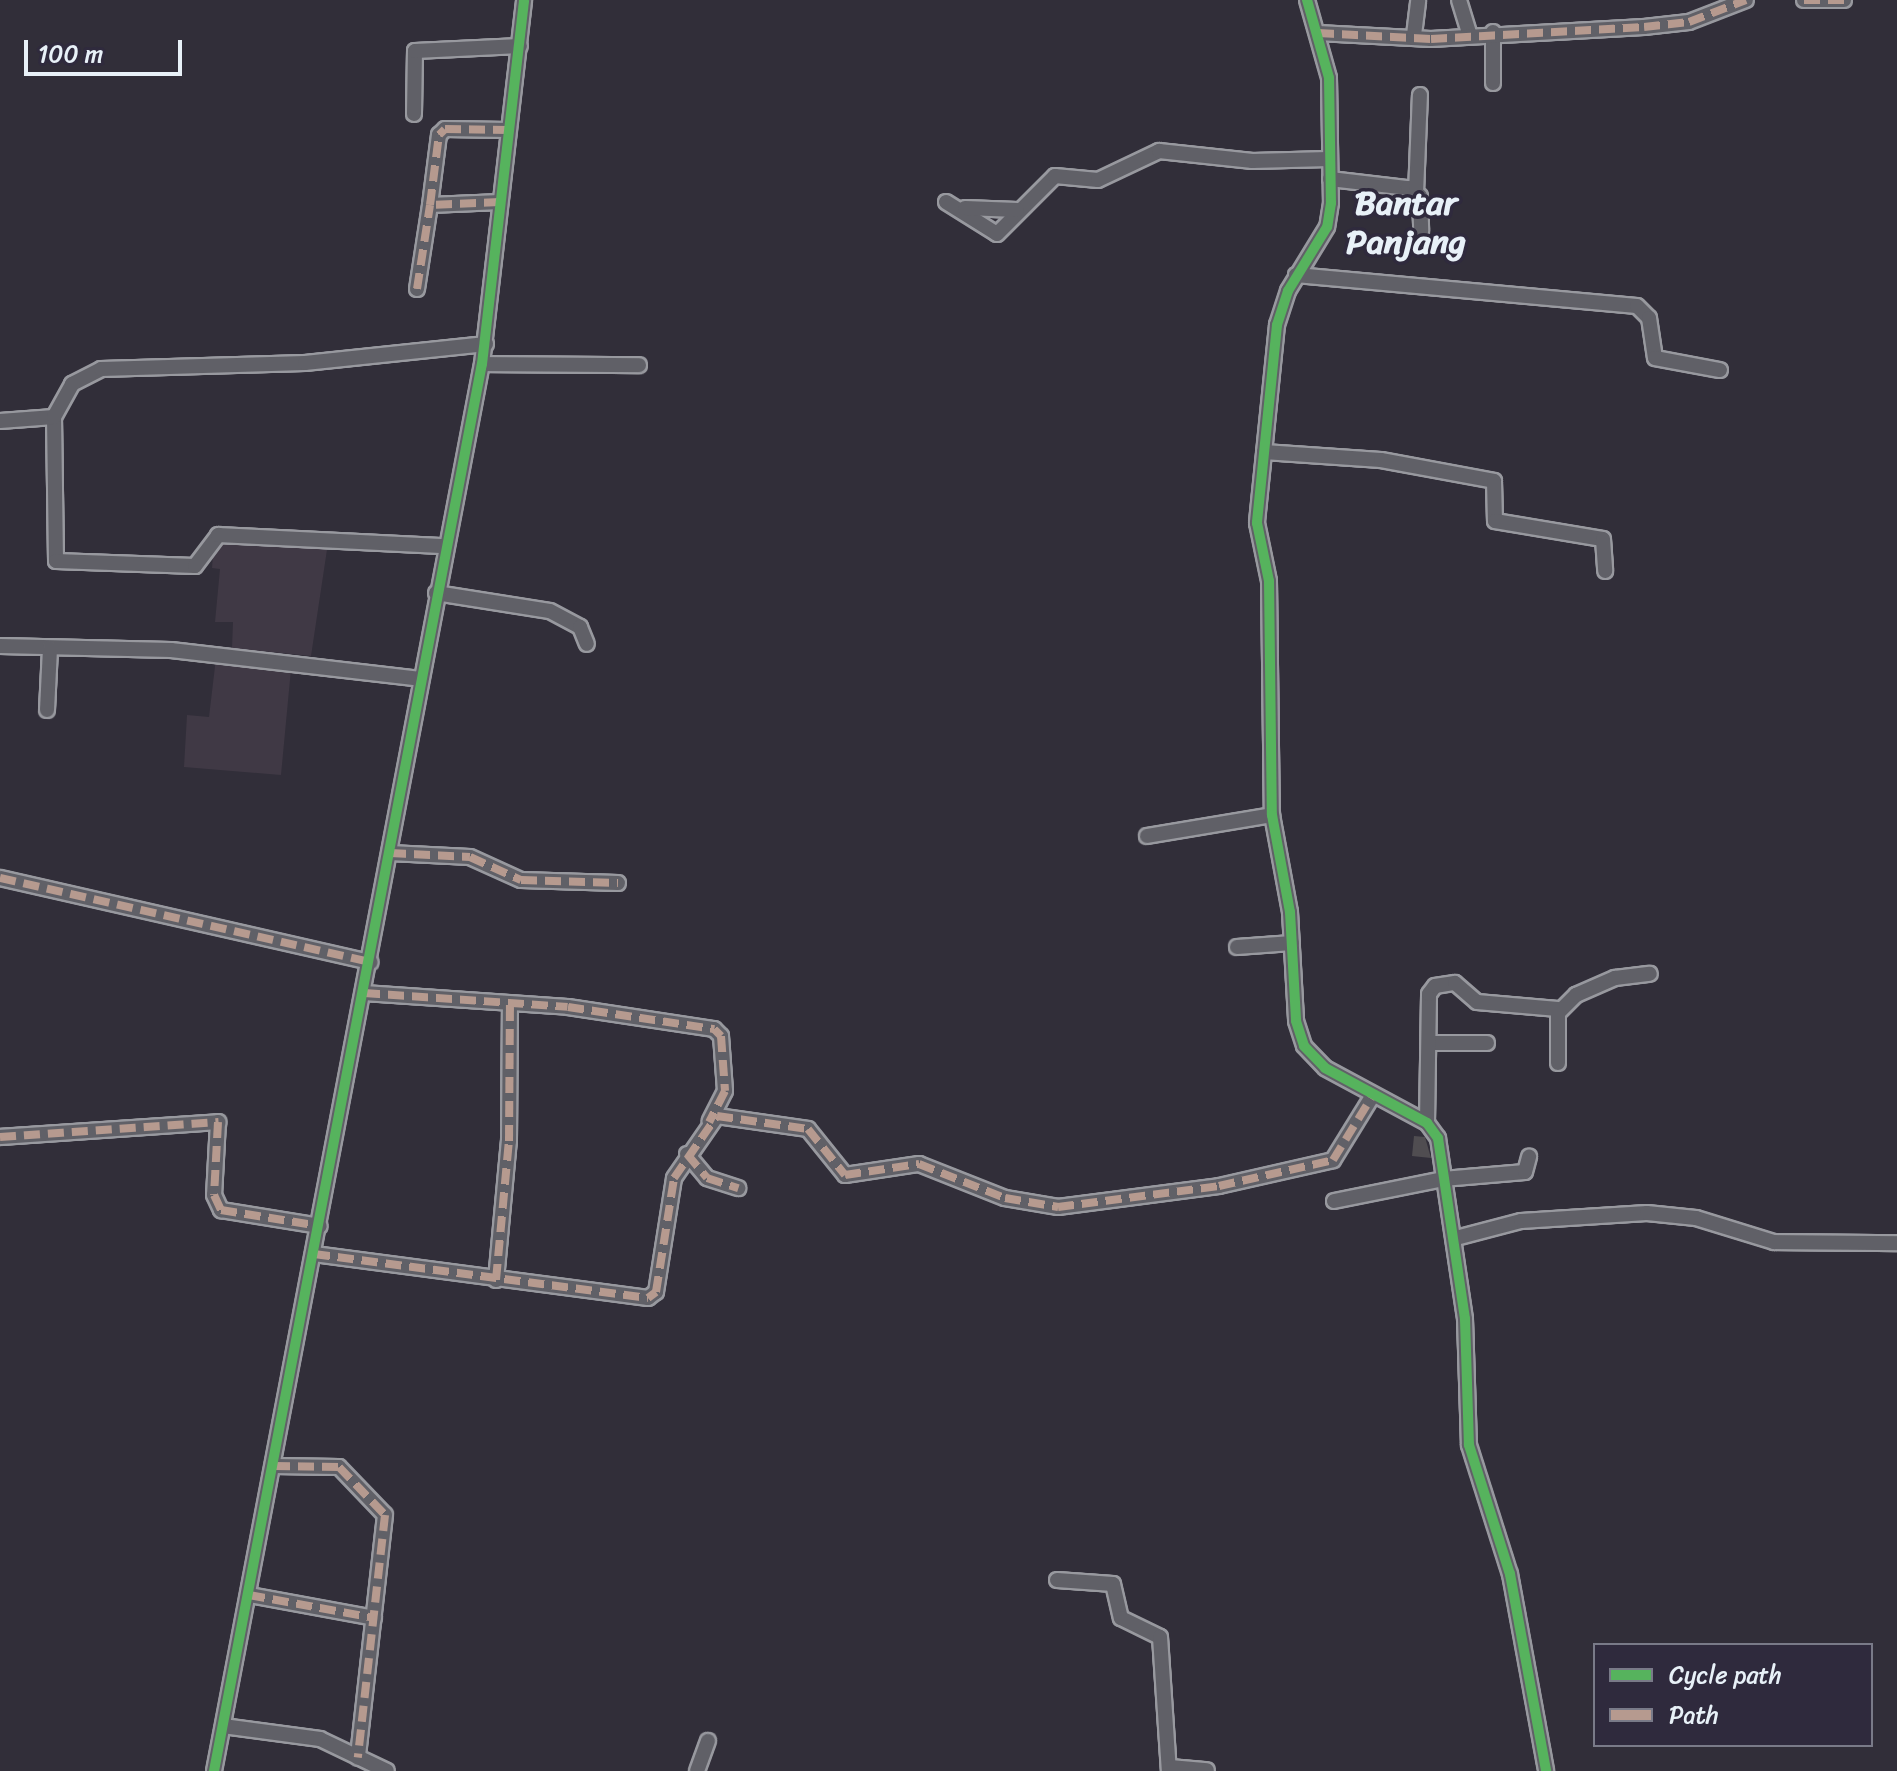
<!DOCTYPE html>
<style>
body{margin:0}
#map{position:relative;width:1897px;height:1771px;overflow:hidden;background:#312e39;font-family:Sriracha,sans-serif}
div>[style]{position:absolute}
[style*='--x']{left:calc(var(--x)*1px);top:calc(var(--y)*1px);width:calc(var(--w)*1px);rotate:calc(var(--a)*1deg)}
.built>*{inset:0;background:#403945}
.building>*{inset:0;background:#504d51}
.roads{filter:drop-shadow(2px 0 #98999f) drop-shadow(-2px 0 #98999f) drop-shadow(0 2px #98999f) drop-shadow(0 -2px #98999f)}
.minor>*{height:14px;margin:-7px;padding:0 7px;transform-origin:7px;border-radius:7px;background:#606067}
.quiet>*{height:8px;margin-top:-4px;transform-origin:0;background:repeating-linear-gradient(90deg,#b69a8f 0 16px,transparent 0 24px)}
.cycleway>*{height:10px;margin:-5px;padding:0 5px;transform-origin:5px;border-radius:5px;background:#56b35d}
span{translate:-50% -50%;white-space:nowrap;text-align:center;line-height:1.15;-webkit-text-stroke:7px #2f2a3d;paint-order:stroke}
.quarter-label{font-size:34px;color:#e8f1f8;font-weight:700}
.legend{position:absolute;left:1593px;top:1643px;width:280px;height:104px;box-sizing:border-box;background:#2f2a3d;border:2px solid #797a88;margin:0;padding:10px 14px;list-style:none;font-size:24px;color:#e8f1f8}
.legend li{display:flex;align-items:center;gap:16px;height:40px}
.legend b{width:40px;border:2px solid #797a88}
.scale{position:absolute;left:24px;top:40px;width:158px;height:36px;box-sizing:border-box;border:4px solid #e8f1f8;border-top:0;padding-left:10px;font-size:24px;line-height:28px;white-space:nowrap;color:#e8f1f8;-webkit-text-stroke:6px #2f2a3d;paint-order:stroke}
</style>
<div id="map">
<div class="built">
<div style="clip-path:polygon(214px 542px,328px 543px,311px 656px,232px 648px,233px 622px,215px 622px,220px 569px,212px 568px)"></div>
<div style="clip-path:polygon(216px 658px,291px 669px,281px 775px,184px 767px,187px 715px,209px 717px)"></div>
</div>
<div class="building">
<div style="clip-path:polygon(1414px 1136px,1425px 1137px,1431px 1158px,1412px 1156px)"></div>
</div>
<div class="roads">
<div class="minor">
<div style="--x:1307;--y:0;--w:81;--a:74.2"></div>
<div style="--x:1329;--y:78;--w:125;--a:89.1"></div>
<div style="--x:1331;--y:203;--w:24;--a:99"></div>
<div style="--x:1327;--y:227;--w:75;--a:121.4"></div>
<div style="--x:1288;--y:291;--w:36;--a:108"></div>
<div style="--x:1277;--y:325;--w:199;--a:95.8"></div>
<div style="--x:1257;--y:523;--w:59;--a:78.3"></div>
<div style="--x:1269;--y:581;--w:234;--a:89.3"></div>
<div style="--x:1272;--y:815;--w:99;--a:79.5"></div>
<div style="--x:1290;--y:912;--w:109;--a:86.8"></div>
<div style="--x:1296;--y:1021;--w:26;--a:72"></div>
<div style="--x:1304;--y:1046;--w:30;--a:46"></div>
<div style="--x:1325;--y:1068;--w:116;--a:28.3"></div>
<div style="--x:1427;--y:1123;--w:19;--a:54"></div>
<div style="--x:1438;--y:1138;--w:183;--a:81.5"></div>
<div style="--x:1465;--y:1319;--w:126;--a:88.2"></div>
<div style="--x:1469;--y:1445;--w:135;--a:72.4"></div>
<div style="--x:1510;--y:1574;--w:200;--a:79.6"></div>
<div style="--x:1459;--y:0;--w:37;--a:73"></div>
<div style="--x:1804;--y:0;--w:40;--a:0"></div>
<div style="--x:1493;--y:32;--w:51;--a:90"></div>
<div style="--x:1318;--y:33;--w:113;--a:3"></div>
<div style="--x:1431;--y:39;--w:213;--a:-3.2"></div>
<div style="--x:1644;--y:27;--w:45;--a:-6.3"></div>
<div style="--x:1689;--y:22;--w:61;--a:-21.1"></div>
<div style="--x:1414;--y:35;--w:35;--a:-83"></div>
<div style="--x:414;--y:114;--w:63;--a:-89.1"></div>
<div style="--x:415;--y:51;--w:105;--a:-2.7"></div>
<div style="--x:1330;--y:179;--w:79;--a:6.6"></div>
<div style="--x:1408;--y:188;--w:14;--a:34"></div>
<div style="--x:1420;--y:196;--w:35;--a:88"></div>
<div style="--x:1416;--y:193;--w:98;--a:-87.7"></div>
<div style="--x:500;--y:202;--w:70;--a:177.5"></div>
<div style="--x:430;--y:205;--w:71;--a:-82.7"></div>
<div style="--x:439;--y:135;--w:8;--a:-45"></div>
<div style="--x:445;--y:129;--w:63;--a:0.9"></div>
<div style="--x:946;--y:202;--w:60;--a:32.1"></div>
<div style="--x:997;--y:234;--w:82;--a:-45"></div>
<div style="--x:1055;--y:176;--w:43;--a:5.3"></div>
<div style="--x:1098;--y:180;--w:68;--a:-25.4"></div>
<div style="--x:1159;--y:151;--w:94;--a:6.1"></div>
<div style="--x:1252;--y:161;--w:77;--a:-1.5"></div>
<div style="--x:965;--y:208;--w:52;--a:2.2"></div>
<div style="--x:1296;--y:275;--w:342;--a:5.2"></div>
<div style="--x:1637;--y:306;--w:17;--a:45"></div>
<div style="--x:1649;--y:318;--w:40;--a:81.5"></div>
<div style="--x:1655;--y:358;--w:66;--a:10.5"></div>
<div style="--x:417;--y:289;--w:85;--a:-81.2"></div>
<div style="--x:482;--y:364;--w:157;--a:0.4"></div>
<div style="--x:54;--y:417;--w:144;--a:89.2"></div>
<div style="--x:56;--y:561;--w:139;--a:2.1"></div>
<div style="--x:195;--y:566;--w:39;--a:-53"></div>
<div style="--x:218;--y:535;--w:228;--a:2.8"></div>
<div style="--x:0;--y:421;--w:54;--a:-4.2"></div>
<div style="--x:54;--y:417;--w:38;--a:-61"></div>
<div style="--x:72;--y:384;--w:33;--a:-27"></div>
<div style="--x:101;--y:369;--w:204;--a:-1.7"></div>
<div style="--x:305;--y:363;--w:182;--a:-6"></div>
<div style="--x:1264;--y:452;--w:117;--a:3.9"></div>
<div style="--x:1381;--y:460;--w:115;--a:10.5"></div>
<div style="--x:1494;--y:481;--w:40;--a:88.6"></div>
<div style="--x:1495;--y:521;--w:109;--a:9.5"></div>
<div style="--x:1603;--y:539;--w:32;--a:86"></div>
<div style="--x:436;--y:593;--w:115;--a:9"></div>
<div style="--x:550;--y:611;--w:34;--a:28"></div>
<div style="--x:580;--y:627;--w:18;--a:68"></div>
<div style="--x:0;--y:646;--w:171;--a:1.3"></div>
<div style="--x:171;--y:650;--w:251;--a:6.6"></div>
<div style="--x:47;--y:710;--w:62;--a:-87.2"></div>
<div style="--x:1147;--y:836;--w:127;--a:-9.5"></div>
<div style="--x:390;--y:853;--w:80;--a:2.9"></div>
<div style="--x:470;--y:857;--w:56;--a:24.3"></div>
<div style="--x:521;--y:880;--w:97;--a:1.8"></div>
<div style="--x:0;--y:878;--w:380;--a:12.8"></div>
<div style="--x:1237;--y:947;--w:55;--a:-4.2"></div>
<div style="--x:364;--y:993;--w:204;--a:3.9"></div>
<div style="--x:568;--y:1007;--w:148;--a:8.6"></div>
<div style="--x:714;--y:1029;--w:10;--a:45"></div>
<div style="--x:721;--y:1036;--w:55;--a:85.8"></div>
<div style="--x:725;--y:1091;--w:34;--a:117"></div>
<div style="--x:1560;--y:1011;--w:23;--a:-45"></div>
<div style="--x:1576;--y:995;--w:43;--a:-23.6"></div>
<div style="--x:1615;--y:978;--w:35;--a:-7"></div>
<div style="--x:1433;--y:1043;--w:54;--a:0"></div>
<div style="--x:1427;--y:1123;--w:129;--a:-89.1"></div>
<div style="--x:1429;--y:994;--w:10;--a:-53"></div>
<div style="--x:1435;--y:986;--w:20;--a:-9"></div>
<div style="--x:1455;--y:983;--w:29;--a:41"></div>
<div style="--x:1477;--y:1002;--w:81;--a:4.9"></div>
<div style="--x:1558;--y:1009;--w:54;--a:90"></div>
<div style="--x:0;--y:1137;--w:219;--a:-3.9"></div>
<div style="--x:218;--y:1122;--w:73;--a:93.1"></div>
<div style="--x:214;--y:1195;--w:17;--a:65"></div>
<div style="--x:221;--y:1210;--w:100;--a:9.2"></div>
<div style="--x:687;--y:1154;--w:31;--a:50"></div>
<div style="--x:707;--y:1178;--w:33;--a:18"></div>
<div style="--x:1334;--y:1201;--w:111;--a:-11.4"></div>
<div style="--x:1443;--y:1179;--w:82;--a:-4.9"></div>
<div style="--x:1525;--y:1172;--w:16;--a:-75"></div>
<div style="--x:1456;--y:1238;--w:67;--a:-14.7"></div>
<div style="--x:1521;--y:1221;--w:126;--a:-3.6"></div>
<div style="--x:1647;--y:1213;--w:49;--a:5.8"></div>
<div style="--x:1696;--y:1218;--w:82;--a:17.1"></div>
<div style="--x:1774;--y:1242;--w:123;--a:0.5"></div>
<div style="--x:314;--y:1254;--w:337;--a:7.5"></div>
<div style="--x:648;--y:1298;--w:10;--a:-37"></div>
<div style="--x:656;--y:1292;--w:115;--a:-81"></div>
<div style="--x:674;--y:1178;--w:75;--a:-55.3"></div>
<div style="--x:717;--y:1116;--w:92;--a:8.1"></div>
<div style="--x:808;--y:1129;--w:59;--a:51.2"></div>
<div style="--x:845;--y:1175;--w:75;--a:-8.5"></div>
<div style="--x:919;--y:1164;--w:92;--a:21.6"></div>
<div style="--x:1005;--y:1198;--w:54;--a:9.6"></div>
<div style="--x:1058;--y:1207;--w:162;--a:-7.4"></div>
<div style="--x:1219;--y:1186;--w:117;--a:-12.8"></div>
<div style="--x:1333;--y:1160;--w:76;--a:-58.4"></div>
<div style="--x:496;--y:1280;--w:140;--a:-84.7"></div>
<div style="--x:509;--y:1141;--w:136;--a:-89.6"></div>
<div style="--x:274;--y:1466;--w:65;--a:0.9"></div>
<div style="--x:339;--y:1467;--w:66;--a:46.2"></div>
<div style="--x:385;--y:1515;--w:244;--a:96.4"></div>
<div style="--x:1057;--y:1580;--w:56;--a:4.1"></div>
<div style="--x:1113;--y:1584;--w:35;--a:77"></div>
<div style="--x:1121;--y:1618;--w:43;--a:26"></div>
<div style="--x:1160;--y:1637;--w:134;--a:86.2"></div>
<div style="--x:249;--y:1595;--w:127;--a:10.4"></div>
<div style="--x:223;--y:1726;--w:98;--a:7.6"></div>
<div style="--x:320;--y:1739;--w:74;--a:25.5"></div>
<div style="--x:1170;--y:1767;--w:37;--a:5"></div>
<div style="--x:214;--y:1771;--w:1432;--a:-79.22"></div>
<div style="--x:482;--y:364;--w:366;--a:-83.4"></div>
<div style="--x:697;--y:1771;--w:32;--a:-70"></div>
</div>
</div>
<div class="quiet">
<div style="--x:1804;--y:0;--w:40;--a:0"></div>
<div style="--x:1318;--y:33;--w:113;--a:3"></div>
<div style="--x:1431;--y:39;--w:213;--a:-3.2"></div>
<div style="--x:1644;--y:27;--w:45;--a:-6.3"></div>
<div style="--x:1689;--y:22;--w:61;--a:-21.1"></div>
<div style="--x:500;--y:202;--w:70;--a:177.5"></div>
<div style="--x:430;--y:205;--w:71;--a:-82.7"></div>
<div style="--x:439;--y:135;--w:8;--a:-45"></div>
<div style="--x:445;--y:129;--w:63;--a:0.9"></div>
<div style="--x:417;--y:289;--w:85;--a:-81.2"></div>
<div style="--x:390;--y:853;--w:80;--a:2.9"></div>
<div style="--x:470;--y:857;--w:56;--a:24.3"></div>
<div style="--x:521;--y:880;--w:97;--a:1.8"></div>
<div style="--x:0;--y:878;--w:380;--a:12.8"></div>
<div style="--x:364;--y:993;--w:204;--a:3.9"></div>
<div style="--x:568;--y:1007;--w:148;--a:8.6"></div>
<div style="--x:714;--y:1029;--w:10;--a:45"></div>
<div style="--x:721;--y:1036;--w:55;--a:85.8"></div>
<div style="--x:725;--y:1091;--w:35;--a:117"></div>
<div style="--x:0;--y:1137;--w:219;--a:-3.9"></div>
<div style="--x:218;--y:1122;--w:73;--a:93.1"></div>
<div style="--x:214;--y:1195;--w:17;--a:65"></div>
<div style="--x:221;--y:1210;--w:100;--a:9.2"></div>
<div style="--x:687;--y:1154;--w:31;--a:50"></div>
<div style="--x:707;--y:1178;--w:33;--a:18"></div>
<div style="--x:314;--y:1254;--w:337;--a:7.5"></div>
<div style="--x:648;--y:1298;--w:10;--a:-37"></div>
<div style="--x:656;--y:1292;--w:115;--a:-81"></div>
<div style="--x:674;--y:1178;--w:75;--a:-55.3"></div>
<div style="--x:717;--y:1116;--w:92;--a:8.1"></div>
<div style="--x:808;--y:1129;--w:59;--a:51.2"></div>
<div style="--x:845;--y:1175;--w:75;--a:-8.5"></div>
<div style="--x:919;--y:1164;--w:92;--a:21.6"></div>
<div style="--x:1005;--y:1198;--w:54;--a:9.6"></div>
<div style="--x:1058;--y:1207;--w:162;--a:-7.4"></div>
<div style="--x:1219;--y:1186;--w:117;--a:-12.8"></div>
<div style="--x:1333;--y:1160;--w:76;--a:-58.4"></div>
<div style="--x:496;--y:1280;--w:140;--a:-84.7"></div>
<div style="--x:509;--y:1141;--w:136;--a:-89.6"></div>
<div style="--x:274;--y:1466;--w:65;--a:0.9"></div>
<div style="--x:339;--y:1467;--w:66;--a:46.2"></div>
<div style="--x:385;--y:1515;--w:244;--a:96.4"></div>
<div style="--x:249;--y:1595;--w:127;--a:10.4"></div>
</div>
<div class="cycleway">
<div style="--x:1307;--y:0;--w:81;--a:74.2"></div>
<div style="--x:1329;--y:78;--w:125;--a:89.1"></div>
<div style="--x:1331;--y:203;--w:24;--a:99"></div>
<div style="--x:1327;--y:227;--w:75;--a:121.4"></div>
<div style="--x:1288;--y:291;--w:36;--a:108"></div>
<div style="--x:1277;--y:325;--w:199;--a:95.8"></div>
<div style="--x:1257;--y:523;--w:59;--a:78.3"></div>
<div style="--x:1269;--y:581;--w:234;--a:89.3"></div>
<div style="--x:1272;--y:815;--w:99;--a:79.5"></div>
<div style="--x:1290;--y:912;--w:109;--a:86.8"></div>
<div style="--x:1296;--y:1021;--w:26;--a:72"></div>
<div style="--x:1304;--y:1046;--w:30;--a:46"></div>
<div style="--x:1325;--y:1068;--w:116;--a:28.3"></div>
<div style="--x:1427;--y:1123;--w:19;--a:54"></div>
<div style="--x:1438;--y:1138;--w:183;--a:81.5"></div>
<div style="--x:1465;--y:1319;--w:126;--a:88.2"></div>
<div style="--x:1469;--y:1445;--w:135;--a:72.4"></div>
<div style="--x:1510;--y:1574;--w:200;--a:79.6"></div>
<div style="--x:214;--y:1771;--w:1432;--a:-79.22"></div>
<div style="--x:482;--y:364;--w:366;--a:-83.4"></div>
</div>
<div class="quarter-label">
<span style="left:1406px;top:223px">Bantar<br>Panjang</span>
</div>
<ul class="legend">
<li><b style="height:10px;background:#56b35d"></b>Cycle path</li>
<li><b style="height:10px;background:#b69a8f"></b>Path</li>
</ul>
<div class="scale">100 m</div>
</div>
